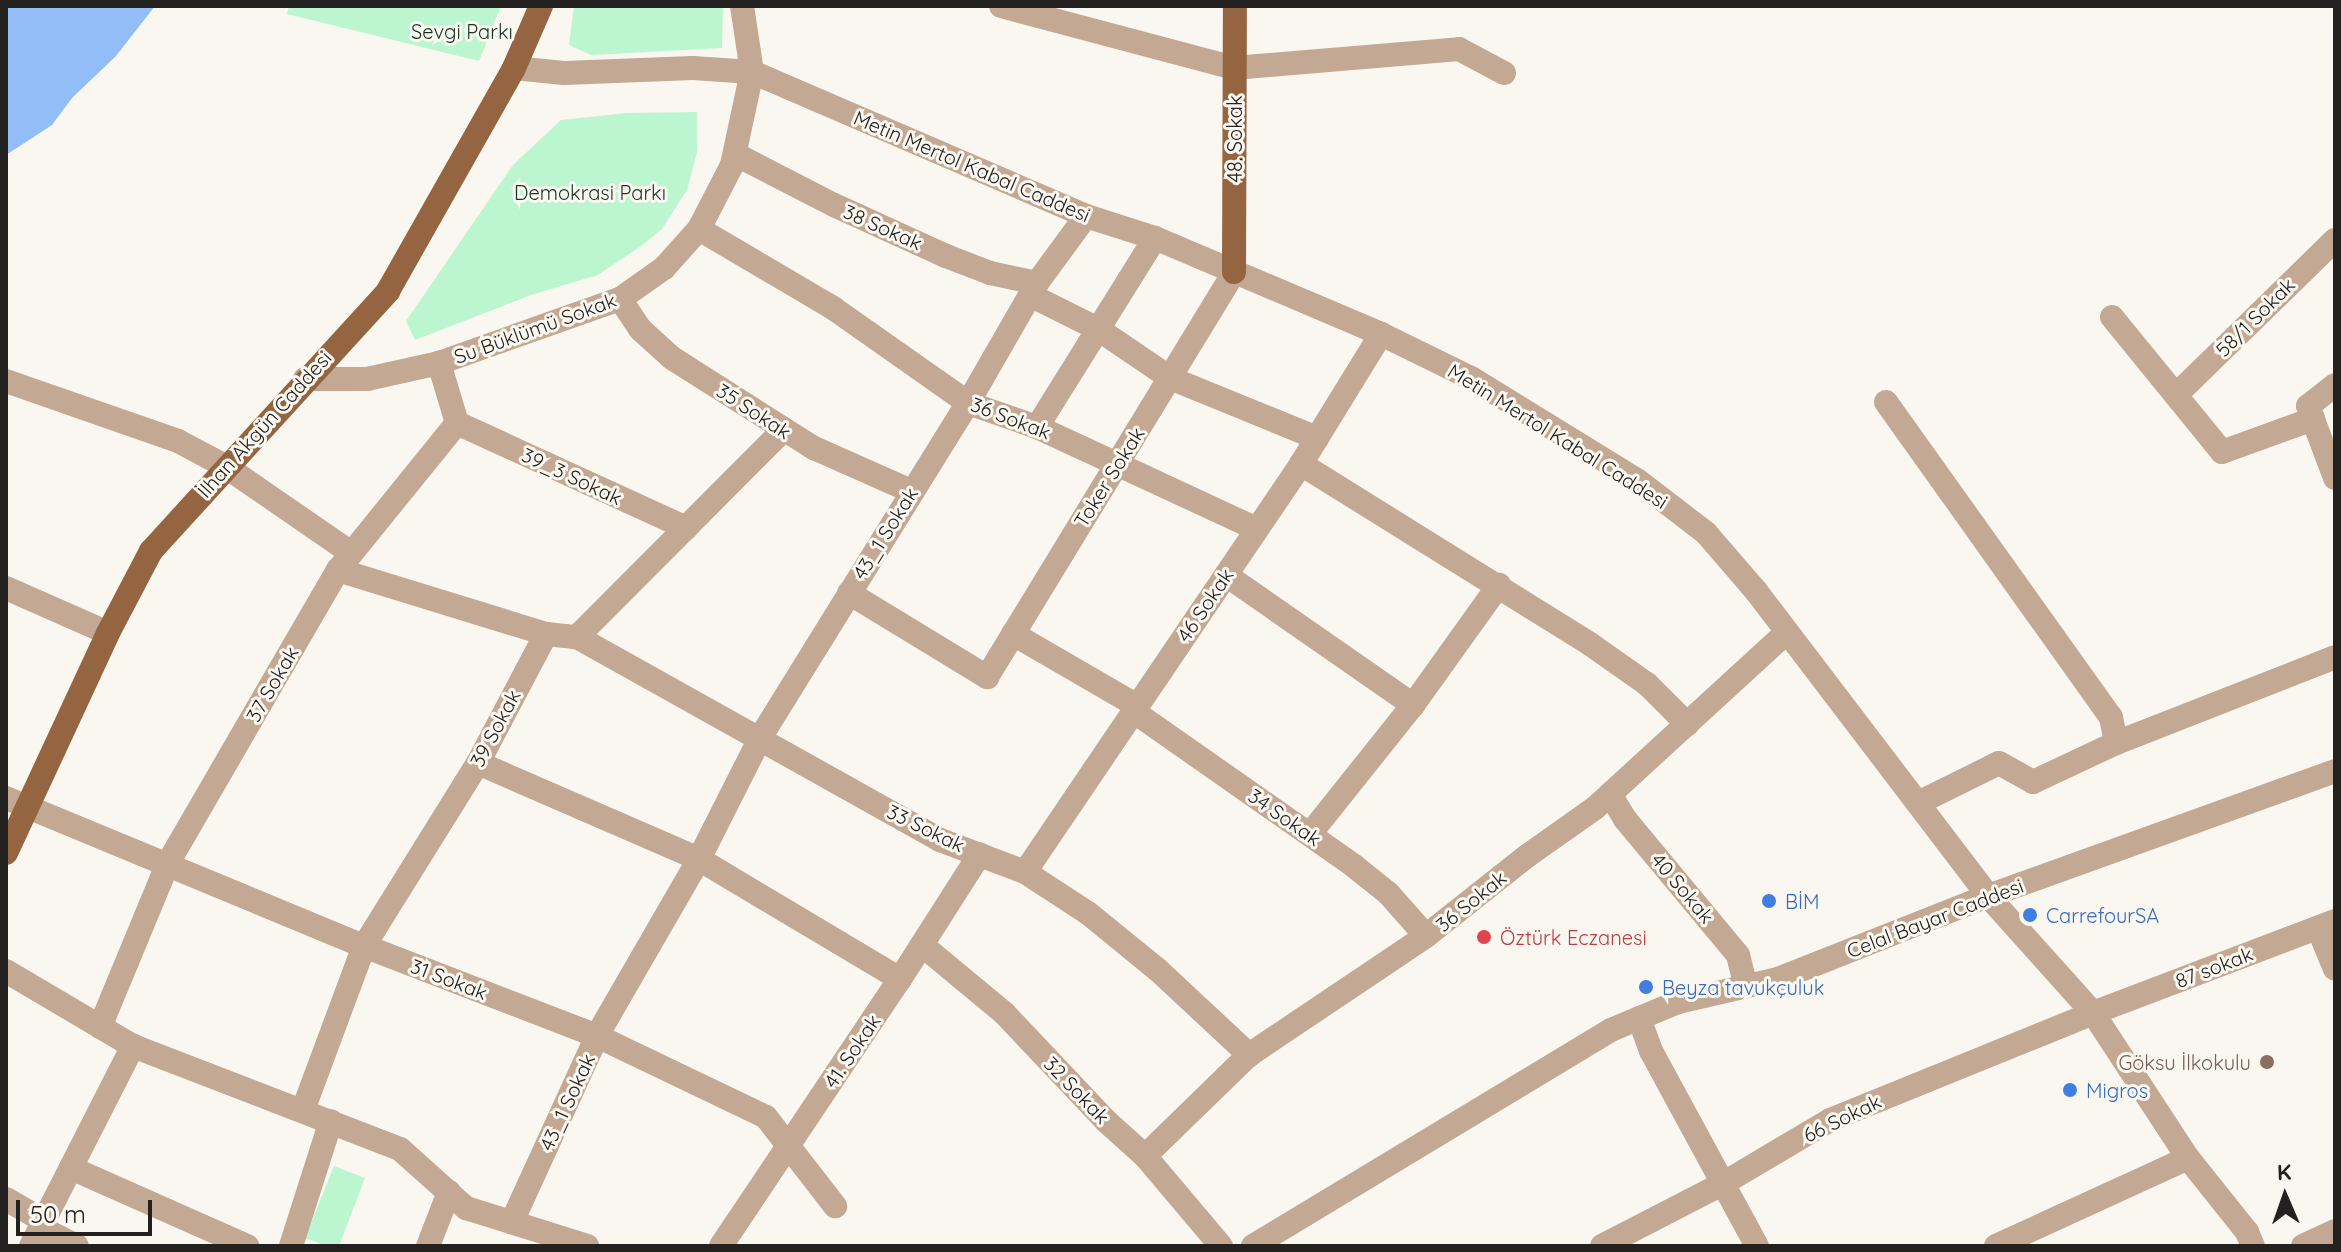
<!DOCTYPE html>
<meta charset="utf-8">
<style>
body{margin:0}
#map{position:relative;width:2341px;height:1252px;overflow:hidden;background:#f9f7f0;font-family:Quicksand,sans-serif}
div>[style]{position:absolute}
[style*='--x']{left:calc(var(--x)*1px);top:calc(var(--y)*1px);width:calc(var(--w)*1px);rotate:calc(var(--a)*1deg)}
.green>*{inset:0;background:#bbf6d1}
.water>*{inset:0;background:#93bdf6}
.minor>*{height:24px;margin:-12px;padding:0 12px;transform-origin:12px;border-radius:12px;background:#c3a894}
.major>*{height:24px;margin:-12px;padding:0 12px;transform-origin:12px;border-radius:12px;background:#946540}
.dots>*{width:22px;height:22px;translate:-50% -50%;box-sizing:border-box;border:4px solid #f9f7f0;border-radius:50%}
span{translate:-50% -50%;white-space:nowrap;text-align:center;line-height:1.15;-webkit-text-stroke:6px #f9f7f0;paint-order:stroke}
.park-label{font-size:20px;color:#163524}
.street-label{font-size:20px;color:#22211f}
.shop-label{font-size:20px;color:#366cbe}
.left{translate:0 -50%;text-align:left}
.health-label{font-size:20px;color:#be3a42}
.education-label{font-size:20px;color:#785e54}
.right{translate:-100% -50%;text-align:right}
.frame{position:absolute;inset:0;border:8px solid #22211f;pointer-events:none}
.north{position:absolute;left:2245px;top:1156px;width:80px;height:80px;-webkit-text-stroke:6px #f9f7f0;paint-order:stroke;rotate:358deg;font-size:22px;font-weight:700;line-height:32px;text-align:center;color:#22211f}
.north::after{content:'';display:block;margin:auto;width:28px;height:36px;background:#22211f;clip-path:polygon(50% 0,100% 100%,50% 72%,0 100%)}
.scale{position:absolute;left:16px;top:1200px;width:136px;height:36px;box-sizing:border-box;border:4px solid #22211f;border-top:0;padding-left:10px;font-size:24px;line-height:28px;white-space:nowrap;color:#22211f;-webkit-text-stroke:6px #f9f7f0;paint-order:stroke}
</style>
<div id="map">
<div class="green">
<div style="clip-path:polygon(289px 6px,501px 6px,479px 61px,287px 14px)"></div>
<div style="clip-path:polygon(574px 6px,723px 6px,722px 48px,591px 55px,569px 45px)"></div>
<div style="clip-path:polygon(697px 112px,697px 152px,687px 190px,662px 229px,641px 246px,598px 275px,531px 295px,415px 340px,406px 321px,513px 165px,561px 120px,627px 113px)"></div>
<div style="clip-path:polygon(334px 1166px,365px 1178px,339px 1246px,327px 1246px,305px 1238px)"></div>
</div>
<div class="water">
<div style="clip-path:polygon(6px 6px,155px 6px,116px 56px,72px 98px,52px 125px,6px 155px)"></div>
</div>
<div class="minor">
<div style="--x:1001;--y:6;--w:241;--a:14.9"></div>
<div style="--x:1234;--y:68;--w:226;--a:-4.8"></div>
<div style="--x:1459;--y:49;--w:51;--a:28.1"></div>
<div style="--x:514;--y:68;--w:50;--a:5.7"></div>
<div style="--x:564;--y:73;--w:129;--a:-2.2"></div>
<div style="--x:693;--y:68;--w:59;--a:3.9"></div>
<div style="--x:752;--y:72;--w:364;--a:23.3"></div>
<div style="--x:1086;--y:216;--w:72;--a:17.7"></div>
<div style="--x:1155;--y:238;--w:246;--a:23"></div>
<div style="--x:1381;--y:334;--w:100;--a:26.1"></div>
<div style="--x:1471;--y:378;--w:195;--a:31.6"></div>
<div style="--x:1637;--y:480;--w:87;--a:37.5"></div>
<div style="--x:1706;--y:533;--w:77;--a:49.2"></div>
<div style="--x:1756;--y:591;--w:383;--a:52.7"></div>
<div style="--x:1988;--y:896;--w:157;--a:48.1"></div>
<div style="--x:2093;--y:1013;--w:173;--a:56.8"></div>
<div style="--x:2188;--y:1158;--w:95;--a:51.4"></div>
<div style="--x:2247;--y:1232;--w:15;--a:67"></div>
<div style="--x:735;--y:154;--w:111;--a:27.3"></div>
<div style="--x:834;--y:205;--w:123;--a:24.5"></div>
<div style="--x:946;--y:256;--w:47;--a:21.1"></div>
<div style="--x:990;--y:273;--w:48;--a:12"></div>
<div style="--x:699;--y:229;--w:156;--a:30.5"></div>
<div style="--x:833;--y:308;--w:165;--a:35.1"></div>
<div style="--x:968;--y:403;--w:73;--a:19.2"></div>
<div style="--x:1037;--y:427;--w:242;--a:24.9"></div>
<div style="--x:1030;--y:295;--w:76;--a:26.6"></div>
<div style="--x:1098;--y:329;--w:87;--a:34.2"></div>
<div style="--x:1170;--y:378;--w:159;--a:22.2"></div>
<div style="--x:620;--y:299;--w:36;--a:56"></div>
<div style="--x:640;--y:329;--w:43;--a:42.2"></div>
<div style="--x:672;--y:358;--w:168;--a:32.4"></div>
<div style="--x:814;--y:448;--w:106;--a:23.9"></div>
<div style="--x:2112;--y:317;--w:174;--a:50.8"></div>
<div style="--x:2222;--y:452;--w:97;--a:-19.9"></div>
<div style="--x:305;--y:379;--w:62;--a:0"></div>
<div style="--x:367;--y:379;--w:74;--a:-12.5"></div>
<div style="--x:439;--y:363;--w:192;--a:-19.5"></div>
<div style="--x:620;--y:299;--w:54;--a:-35.2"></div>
<div style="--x:664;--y:268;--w:52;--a:-48.1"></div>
<div style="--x:699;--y:229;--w:72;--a:-62.7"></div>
<div style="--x:732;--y:165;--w:95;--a:-77.9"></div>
<div style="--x:752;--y:72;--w:67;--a:-98.6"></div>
<div style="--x:6;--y:381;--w:182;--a:19.2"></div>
<div style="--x:178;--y:441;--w:53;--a:28"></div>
<div style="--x:225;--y:466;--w:153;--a:34.6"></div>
<div style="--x:2335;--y:385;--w:34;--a:142"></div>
<div style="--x:2308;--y:406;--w:77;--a:69.4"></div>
<div style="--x:2176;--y:395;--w:222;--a:-44.3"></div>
<div style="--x:1886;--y:402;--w:387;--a:54.5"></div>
<div style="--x:2111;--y:717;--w:26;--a:79"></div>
<div style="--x:2116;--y:743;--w:235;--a:-21.4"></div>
<div style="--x:457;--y:423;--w:252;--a:24.6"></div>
<div style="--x:1037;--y:427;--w:223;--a:-58"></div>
<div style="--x:1301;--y:464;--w:340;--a:31.9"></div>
<div style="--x:1590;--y:644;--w:70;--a:35.1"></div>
<div style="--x:1647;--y:684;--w:57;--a:45"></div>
<div style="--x:338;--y:570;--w:218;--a:17.1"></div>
<div style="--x:1226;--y:575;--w:228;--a:34.8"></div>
<div style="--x:6;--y:588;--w:111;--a:23.8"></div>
<div style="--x:849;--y:593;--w:162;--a:31.3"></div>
<div style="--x:987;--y:677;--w:474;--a:-58.6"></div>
<div style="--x:1013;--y:634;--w:143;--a:30.1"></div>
<div style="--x:577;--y:637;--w:292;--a:-45.1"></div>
<div style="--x:1133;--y:711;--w:270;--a:35"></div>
<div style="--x:1354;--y:866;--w:43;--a:38.5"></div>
<div style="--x:1388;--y:893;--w:57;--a:48.5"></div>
<div style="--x:478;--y:763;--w:241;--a:23.5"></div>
<div style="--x:699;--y:859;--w:204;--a:120"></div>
<div style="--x:597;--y:1036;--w:205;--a:114.6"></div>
<div style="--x:1610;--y:794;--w:29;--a:59"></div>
<div style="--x:1625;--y:819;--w:177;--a:50.3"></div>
<div style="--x:1738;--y:955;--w:32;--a:76"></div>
<div style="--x:6;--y:798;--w:387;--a:22.5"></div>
<div style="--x:364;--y:946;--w:250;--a:21.1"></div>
<div style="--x:597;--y:1036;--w:187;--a:25.6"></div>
<div style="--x:766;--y:1117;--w:113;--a:52.2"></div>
<div style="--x:1918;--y:803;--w:90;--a:-26.3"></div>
<div style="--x:1999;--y:763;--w:39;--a:29"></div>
<div style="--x:2033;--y:782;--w:92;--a:-25.2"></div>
<div style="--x:1310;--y:834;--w:165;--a:-51.4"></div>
<div style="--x:1413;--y:705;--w:148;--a:-54.4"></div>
<div style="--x:1025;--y:872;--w:493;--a:-55.9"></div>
<div style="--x:1301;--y:464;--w:153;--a:-58.4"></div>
<div style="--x:2318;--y:928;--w:44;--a:67.5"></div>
<div style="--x:922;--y:945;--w:107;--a:39.7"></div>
<div style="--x:1004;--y:1013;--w:149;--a:46.6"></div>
<div style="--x:1106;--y:1121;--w:52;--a:41.9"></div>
<div style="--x:1145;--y:1156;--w:118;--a:49.8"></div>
<div style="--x:6;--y:971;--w:147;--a:30.6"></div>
<div style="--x:900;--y:979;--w:234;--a:-149.2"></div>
<div style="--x:699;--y:859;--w:136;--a:-63.2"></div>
<div style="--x:760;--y:738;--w:394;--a:-58.2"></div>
<div style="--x:968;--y:403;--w:138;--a:-60.1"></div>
<div style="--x:1037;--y:283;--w:83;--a:-53.8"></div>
<div style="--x:1639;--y:1018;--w:35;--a:70"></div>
<div style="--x:1651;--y:1051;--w:222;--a:61.5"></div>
<div style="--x:100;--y:1027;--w:178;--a:-67.5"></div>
<div style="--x:168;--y:863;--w:339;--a:-59.9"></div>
<div style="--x:338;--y:570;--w:189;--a:-51"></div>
<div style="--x:457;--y:423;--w:63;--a:-106.7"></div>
<div style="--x:303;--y:1110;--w:175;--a:-69.6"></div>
<div style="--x:364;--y:946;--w:216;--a:-58.1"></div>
<div style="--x:478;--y:763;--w:146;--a:-62.2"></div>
<div style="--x:546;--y:634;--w:31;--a:6"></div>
<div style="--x:577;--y:637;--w:416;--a:29.2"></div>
<div style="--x:940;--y:840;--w:91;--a:20.6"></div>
<div style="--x:1025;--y:872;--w:75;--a:33.1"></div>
<div style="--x:1088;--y:913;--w:90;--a:39.2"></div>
<div style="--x:1158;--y:970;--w:125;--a:43"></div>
<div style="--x:1145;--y:1156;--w:145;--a:-44.2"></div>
<div style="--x:1249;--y:1055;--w:213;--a:-33.9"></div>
<div style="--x:1426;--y:936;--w:129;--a:-38.4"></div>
<div style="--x:1527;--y:856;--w:83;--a:-35.2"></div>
<div style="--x:1595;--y:808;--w:260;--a:-42.5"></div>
<div style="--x:71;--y:1168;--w:193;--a:23.9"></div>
<div style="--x:6;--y:1199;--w:44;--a:30.1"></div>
<div style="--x:41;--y:1228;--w:40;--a:26.6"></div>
<div style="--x:31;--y:1246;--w:225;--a:-63"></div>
<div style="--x:133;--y:1046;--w:286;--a:21.1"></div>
<div style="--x:400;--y:1149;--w:89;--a:41.8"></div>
<div style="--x:466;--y:1208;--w:127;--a:17.4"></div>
<div style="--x:291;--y:1246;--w:131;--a:-72.3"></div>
<div style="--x:428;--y:1246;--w:58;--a:-68.7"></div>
<div style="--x:721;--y:1246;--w:321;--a:-56.2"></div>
<div style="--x:900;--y:979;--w:148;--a:-57.4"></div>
<div style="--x:1253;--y:1246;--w:418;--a:-31.1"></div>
<div style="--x:1611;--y:1030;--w:73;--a:-22.7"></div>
<div style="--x:1678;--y:1002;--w:103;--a:-13"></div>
<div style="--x:1778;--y:979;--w:226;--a:-21.6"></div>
<div style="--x:1988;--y:896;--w:369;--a:-19.8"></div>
<div style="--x:1602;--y:1246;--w:137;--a:-27.3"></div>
<div style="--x:1724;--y:1183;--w:123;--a:-30.7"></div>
<div style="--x:1830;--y:1120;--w:284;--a:-22.1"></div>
<div style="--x:2093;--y:1013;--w:259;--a:-20.8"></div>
<div style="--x:1996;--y:1246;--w:211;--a:-24.6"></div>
<div style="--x:2303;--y:1246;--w:35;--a:-25"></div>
</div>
<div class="major">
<div style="--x:1234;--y:272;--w:266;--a:-89.8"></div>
<div style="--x:6;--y:853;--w:242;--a:-65.1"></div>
<div style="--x:108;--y:633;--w:93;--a:-62.3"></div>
<div style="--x:151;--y:551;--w:352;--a:-47.6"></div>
<div style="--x:388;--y:291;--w:256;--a:-60.5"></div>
<div style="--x:514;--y:68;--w:68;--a:-66.5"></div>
</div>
<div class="dots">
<div style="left:1769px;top:901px;background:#3f7fe0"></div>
<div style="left:2030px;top:915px;background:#3f7fe0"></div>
<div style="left:1484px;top:937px;background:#e0444e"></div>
<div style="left:1646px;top:987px;background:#3f7fe0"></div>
<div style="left:2267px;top:1062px;background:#8d6e63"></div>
<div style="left:2070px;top:1090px;background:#3f7fe0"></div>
</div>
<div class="park-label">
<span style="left:462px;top:31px">Sevgi Parkı</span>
<span style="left:590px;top:192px">Demokrasi Parkı</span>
</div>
<div class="street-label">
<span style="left:1234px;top:139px;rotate:-90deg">48. Sokak</span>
<span style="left:972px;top:166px;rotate:23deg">Metin Mertol Kabal Caddesi</span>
<span style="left:883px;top:227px;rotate:24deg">38 Sokak</span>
<span style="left:2255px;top:317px;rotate:-45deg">58/1 Sokak</span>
<span style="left:535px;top:328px;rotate:-20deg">Su Büklümü Sokak</span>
<span style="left:754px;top:411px;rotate:33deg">35 Sokak</span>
<span style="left:1011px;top:418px;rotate:21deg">36 Sokak</span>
<span style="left:264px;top:424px;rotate:-48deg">İlhan Akgün Caddesi</span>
<span style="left:1558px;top:436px;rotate:32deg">Metin Mertol Kabal Caddesi</span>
<span style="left:572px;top:476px;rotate:25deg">39_3 Sokak</span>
<span style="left:1109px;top:477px;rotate:-58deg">Toker Sokak</span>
<span style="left:885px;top:533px;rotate:-58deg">43_1 Sokak</span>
<span style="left:1205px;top:605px;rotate:-56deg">46 Sokak</span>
<span style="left:272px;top:684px;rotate:-60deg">37 Sokak</span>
<span style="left:495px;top:728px;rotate:-62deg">39 Sokak</span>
<span style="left:1285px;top:817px;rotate:35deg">34 Sokak</span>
<span style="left:926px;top:828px;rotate:26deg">33 Sokak</span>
<span style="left:1683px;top:888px;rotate:50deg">40 Sokak</span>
<span style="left:1471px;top:901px;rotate:-39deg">36 Sokak</span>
<span style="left:1935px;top:918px;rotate:-21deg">Celal Bayar Caddesi</span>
<span style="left:2214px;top:967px;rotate:-21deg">87 sokak</span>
<span style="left:449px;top:979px;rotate:21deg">31 Sokak</span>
<span style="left:852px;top:1051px;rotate:-56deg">41. Sokak</span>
<span style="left:1077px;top:1090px;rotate:46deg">32 Sokak</span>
<span style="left:567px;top:1102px;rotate:-65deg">43_1 Sokak</span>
<span style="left:1842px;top:1118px;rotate:-26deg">66 Sokak</span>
</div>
<div class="shop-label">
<span class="left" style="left:1785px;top:901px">BİM</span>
<span class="left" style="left:2046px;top:915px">CarrefourSA</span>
<span class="left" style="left:1662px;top:987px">Beyza tavukçuluk</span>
<span class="left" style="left:2086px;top:1090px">Migros</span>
</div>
<div class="health-label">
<span class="left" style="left:1500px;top:937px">Öztürk Eczanesi</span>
</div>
<div class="education-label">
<span class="right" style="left:2251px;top:1062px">Göksu İlkokulu</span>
</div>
<div class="frame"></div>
<div class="north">K</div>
<div class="scale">50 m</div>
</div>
